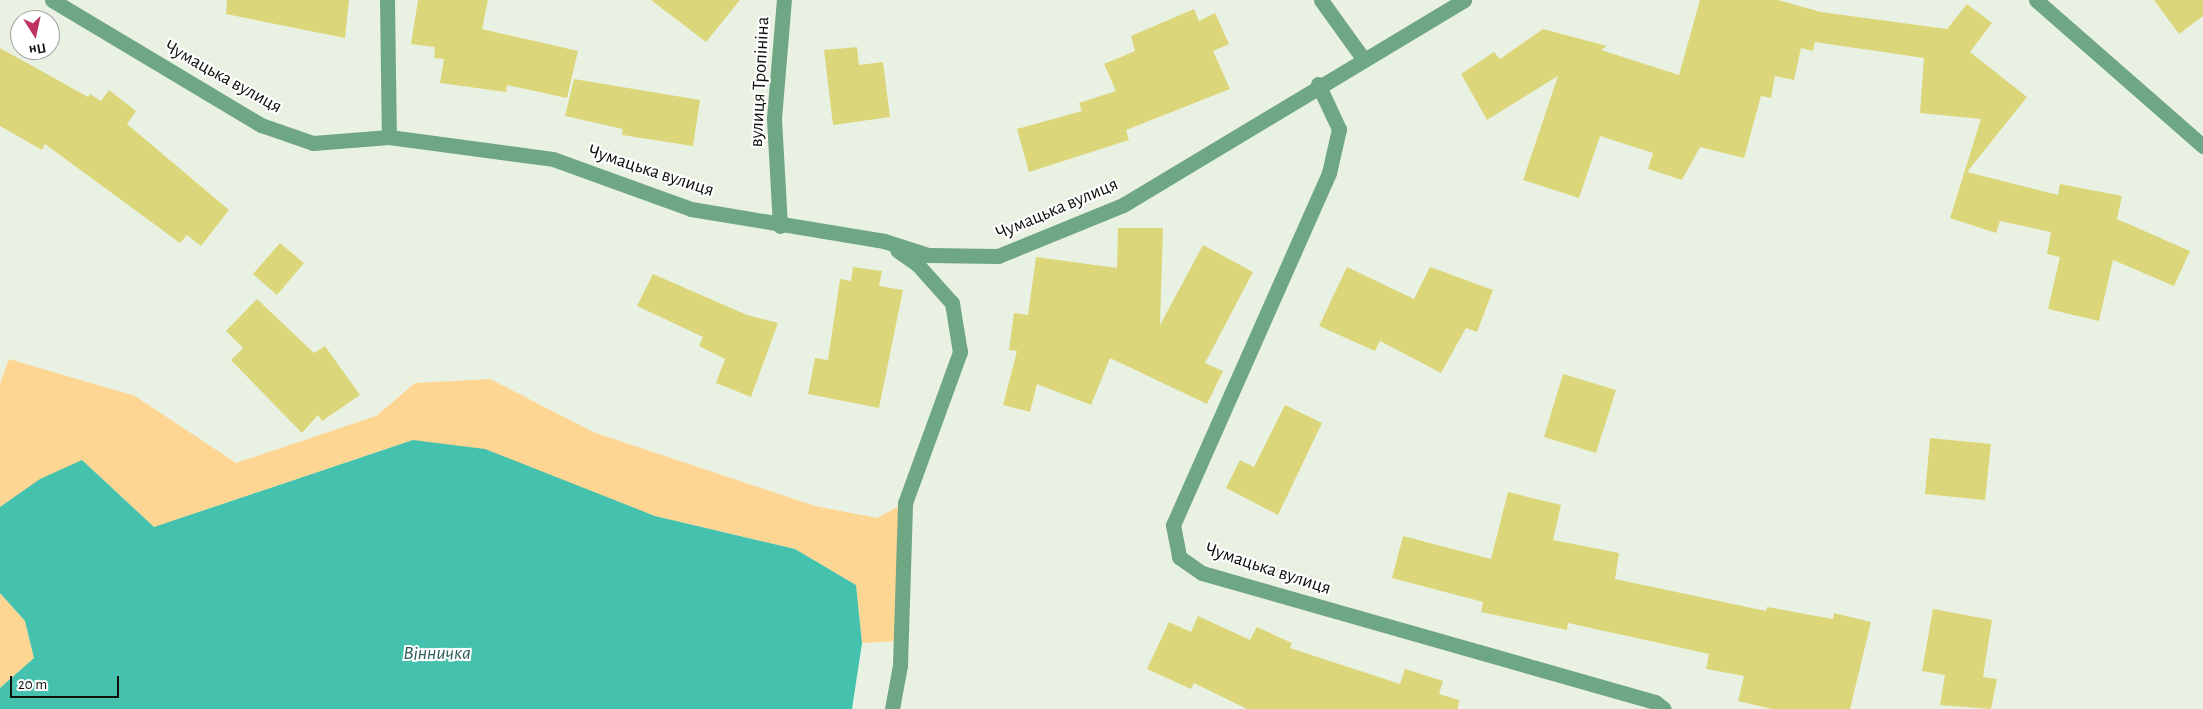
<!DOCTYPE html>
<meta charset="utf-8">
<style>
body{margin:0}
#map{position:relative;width:2203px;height:709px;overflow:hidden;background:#e9f2e2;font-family:"Alegreya Sans",sans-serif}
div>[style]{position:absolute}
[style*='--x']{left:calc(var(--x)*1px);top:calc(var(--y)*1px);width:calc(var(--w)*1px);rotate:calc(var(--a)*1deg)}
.green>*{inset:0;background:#fed693}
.water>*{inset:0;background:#44c2ae}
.building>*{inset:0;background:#dcd67b}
.street>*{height:15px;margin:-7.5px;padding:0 7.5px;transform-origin:7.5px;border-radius:7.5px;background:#6fa683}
span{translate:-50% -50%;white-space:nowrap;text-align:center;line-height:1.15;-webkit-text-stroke:4px #fff;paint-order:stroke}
.street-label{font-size:19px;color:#0d100b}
.water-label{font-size:20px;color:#295c54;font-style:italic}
.north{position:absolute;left:10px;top:10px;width:50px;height:50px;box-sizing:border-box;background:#fff;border:1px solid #9e9f9d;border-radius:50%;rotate:170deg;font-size:14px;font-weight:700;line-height:20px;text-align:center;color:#0d100b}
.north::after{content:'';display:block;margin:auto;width:18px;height:22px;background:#bf3264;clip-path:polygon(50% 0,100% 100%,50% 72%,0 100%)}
.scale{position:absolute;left:10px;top:676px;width:109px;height:22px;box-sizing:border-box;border:2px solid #0d100b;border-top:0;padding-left:6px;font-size:15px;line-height:18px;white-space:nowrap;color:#0d100b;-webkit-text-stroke:4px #fff;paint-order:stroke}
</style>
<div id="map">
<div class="green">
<div style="clip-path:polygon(9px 359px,135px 396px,236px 463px,376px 416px,415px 383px,490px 379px,593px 432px,815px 506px,877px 518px,905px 503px,901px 641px,862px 643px,856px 585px,795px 549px,655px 516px,413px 440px,154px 527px,82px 460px,0 507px,0 384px)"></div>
<div style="clip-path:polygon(0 593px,25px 621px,34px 658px,0 688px)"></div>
</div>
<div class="water">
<div style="clip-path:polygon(413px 440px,485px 449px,655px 516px,795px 549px,856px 585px,862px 643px,852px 709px,0 709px,0 688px,34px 658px,25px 621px,0 593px,0 507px,40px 479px,82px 460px,154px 527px)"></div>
</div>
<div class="building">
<div style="clip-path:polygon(227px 0,349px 0,345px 38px,226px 14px)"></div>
<div style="clip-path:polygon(418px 0,488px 0,482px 29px,578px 51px,567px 98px,507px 85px,506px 92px,440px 83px,444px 59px,434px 58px,435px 47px,411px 44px)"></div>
<div style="clip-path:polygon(651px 0,740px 0,706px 42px)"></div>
<div style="clip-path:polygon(1700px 0,1778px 0,1821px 12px,1947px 29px,1967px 4px,1992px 23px,1970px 52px,2027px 97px,1967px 172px,2058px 195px,2060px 184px,2122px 196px,2117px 219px,2190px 251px,2174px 286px,2113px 260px,2099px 321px,2048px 309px,2060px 257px,2047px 254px,2051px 232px,2000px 221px,1996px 233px,1950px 218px,1981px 119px,1920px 113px,1924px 58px,1815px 42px,1813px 51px,1801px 48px,1794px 80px,1775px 76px,1771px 98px,1761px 96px,1744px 158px,1700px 147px,1682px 180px,1648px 169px,1653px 153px,1600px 136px,1579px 198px,1523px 180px,1558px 76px,1487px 120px,1461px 74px,1494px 52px,1500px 59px,1543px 29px,1607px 46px,1601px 50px,1679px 75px)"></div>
<div style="clip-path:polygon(2154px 0,2203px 0,2203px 16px,2179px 34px)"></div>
<div style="clip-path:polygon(1194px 9px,1199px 21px,1215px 13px,1229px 44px,1213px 51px,1230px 89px,1126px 130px,1129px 140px,1029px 172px,1017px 129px,1082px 111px,1079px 103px,1116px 91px,1104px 64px,1135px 51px,1131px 36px)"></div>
<div style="clip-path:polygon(857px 47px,859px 65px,883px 62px,890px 117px,833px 125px,824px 50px)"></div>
<div style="clip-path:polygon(0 48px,88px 97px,90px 94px,101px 101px,109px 90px,136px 111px,127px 124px,229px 210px,201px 246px,187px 235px,180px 243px,45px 144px,42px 150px,0 126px)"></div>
<div style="clip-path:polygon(574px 79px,700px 100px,693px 146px,622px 135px,623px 129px,565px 116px)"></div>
<div style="clip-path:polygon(1118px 228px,1163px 228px,1160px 325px,1203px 245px,1253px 272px,1205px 363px,1223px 371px,1207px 404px,1110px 358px,1091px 405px,1037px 384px,1030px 412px,1003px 405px,1017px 351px,1009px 350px,1014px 313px,1028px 315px,1036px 257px,1117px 268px)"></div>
<div style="clip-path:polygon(280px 243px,304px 263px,277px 295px,253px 274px)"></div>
<div style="clip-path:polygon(853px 267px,882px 271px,879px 286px,903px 290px,879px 408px,808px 394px,815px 358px,828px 360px,840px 279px,851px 281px)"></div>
<div style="clip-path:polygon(1347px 267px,1414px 299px,1430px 267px,1493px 290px,1477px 332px,1466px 328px,1441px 373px,1380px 341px,1375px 351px,1319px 326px)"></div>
<div style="clip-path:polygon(653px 274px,747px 315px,778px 323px,751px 397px,716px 383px,725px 359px,699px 346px,703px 337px,637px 306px)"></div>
<div style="clip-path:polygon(257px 299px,314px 353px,325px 346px,360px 395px,322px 421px,318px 415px,302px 433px,231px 360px,243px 348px,226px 331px)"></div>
<div style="clip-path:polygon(1563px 374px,1616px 390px,1596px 453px,1544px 437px)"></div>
<div style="clip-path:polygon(1285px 405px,1322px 423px,1278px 515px,1226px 488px,1240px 460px,1254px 467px)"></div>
<div style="clip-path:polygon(1930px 438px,1991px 444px,1985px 500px,1925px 494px)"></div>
<div style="clip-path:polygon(1508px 492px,1561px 505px,1553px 540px,1619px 553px,1615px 579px,1766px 611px,1767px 607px,1833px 619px,1834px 613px,1871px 622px,1850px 709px,1772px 709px,1738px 701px,1744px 676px,1706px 669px,1709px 654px,1568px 623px,1567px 630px,1481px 612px,1483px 602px,1392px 578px,1403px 536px,1491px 559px)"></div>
<div style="clip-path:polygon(1933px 609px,1992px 620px,1983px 677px,1997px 679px,1991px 709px,1940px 705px,1945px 675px,1922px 671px)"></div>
<div style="clip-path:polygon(1198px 616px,1250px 640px,1257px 627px,1292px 643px,1290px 648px,1400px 684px,1405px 669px,1443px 681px,1439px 694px,1459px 700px,1458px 709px,1247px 709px,1194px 683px,1191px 689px,1147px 669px,1169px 622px,1191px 632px)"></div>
</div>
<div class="street">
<div style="--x:52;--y:0;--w:244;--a:30.9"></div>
<div style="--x:261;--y:125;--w:55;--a:19.1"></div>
<div style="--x:313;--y:143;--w:76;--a:-4.5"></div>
<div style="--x:389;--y:137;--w:165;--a:7.6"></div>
<div style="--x:553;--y:159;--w:147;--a:19.9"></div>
<div style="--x:691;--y:209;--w:196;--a:9.4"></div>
<div style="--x:884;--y:241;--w:46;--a:17.7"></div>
<div style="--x:928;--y:255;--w:70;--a:0.8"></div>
<div style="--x:998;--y:256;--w:135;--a:-22.2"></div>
<div style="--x:1123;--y:205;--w:398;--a:-31"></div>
<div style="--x:387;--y:0;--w:137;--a:89.2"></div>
<div style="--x:1321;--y:0;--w:70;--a:54.3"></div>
<div style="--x:2036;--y:0;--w:222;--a:41.2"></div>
<div style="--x:1318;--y:84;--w:50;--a:65"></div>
<div style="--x:1339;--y:129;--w:45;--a:102.8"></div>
<div style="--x:1329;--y:173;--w:385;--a:113.9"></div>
<div style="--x:1173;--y:525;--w:33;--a:79"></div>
<div style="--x:1179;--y:557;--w:28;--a:35"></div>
<div style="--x:1202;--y:573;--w:471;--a:15.9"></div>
<div style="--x:1655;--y:702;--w:11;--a:38"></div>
<div style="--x:780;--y:226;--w:108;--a:-93.2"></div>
<div style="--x:774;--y:118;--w:118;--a:-85.2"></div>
<div style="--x:892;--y:709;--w:45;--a:-79.7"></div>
<div style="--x:900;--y:665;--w:162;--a:-88.2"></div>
<div style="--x:905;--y:503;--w:161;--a:-70"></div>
<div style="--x:960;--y:352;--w:50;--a:-99.3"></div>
<div style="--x:952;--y:303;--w:52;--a:-131.9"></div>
<div style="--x:917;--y:264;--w:24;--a:-145"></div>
</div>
<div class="street-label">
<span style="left:223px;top:77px;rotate:29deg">Чумацька вулиця</span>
<span style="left:760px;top:82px;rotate:-87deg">вулиця Тропініна</span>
<span style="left:651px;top:171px;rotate:18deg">Чумацька вулиця</span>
<span style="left:1057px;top:209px;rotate:-23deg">Чумацька вулиця</span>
<span style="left:1268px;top:569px;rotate:18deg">Чумацька вулиця</span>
</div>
<div class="water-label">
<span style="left:437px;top:653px">Вінничка</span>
</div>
<div class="north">Пн</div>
<div class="scale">20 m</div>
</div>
